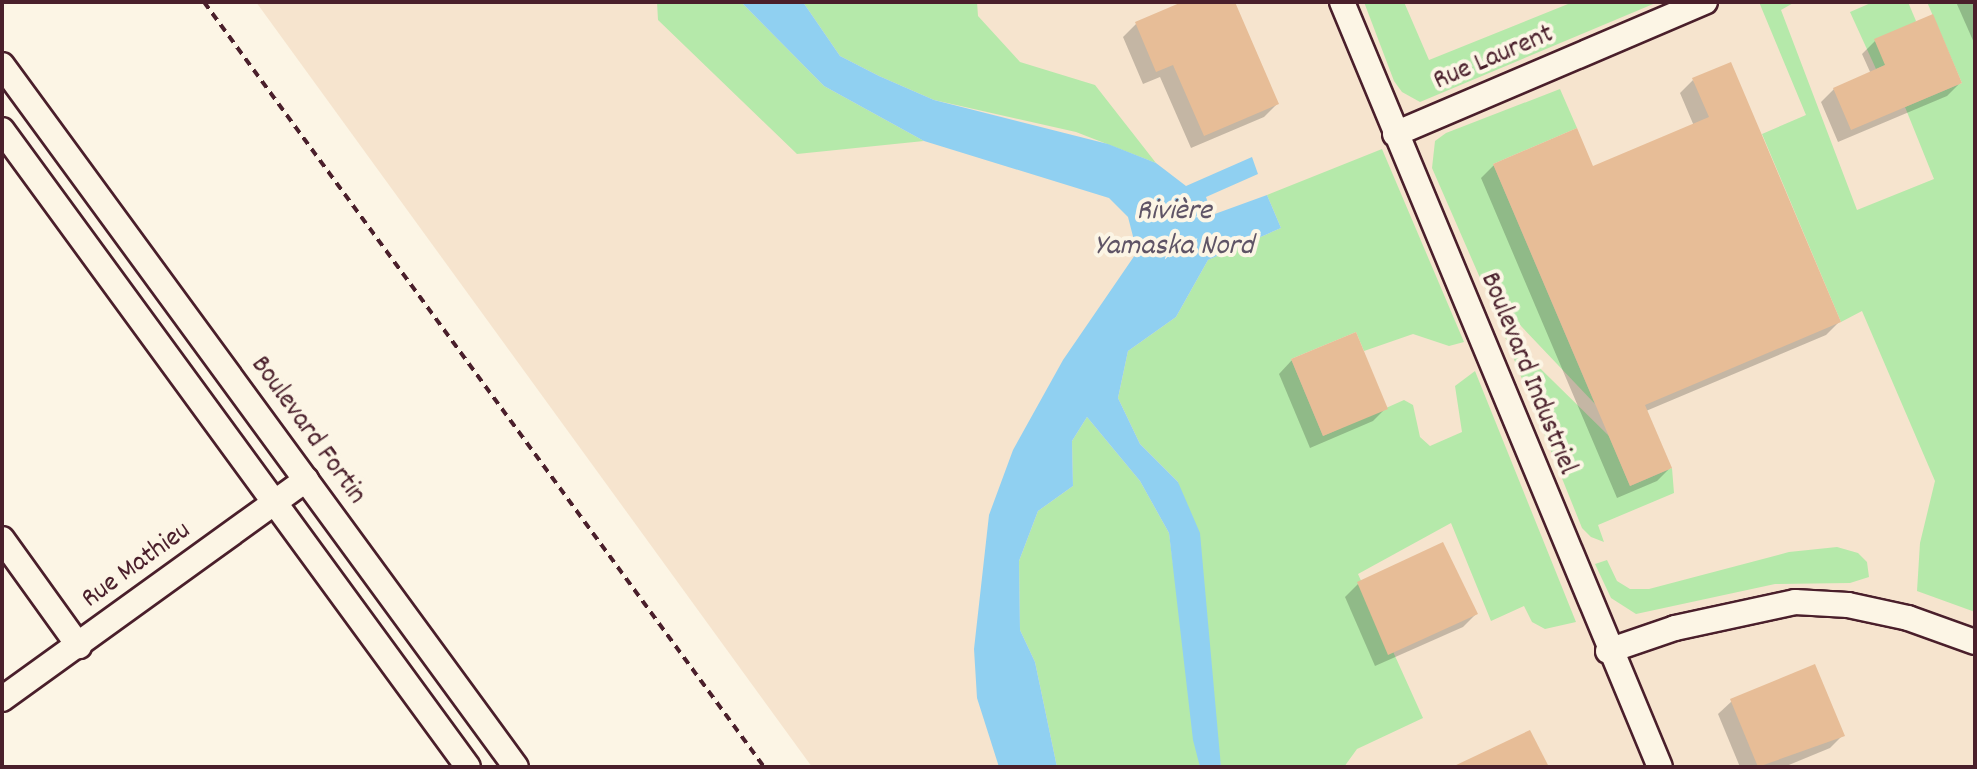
<!DOCTYPE html>
<meta charset="utf-8">
<style>
body{margin:0}
#map{position:relative;width:1977px;height:769px;overflow:hidden;background:#fcf5e5;font-family:Dekko,sans-serif}
div>[style]{position:absolute}
[style*='--x']{left:calc(var(--x)*1px);top:calc(var(--y)*1px);width:calc(var(--w)*1px);rotate:calc(var(--a)*1deg)}
.built>*{inset:0;background:#f6e4ce}
.green>*{inset:0;background:#b5e9aa}
.water>*{inset:0;background:#90d0f1}
.shadow>*{inset:0;background:#0003}
.building>*{inset:0;background:#e7bd97}
.path>*{height:4px;margin-top:-2px;transform-origin:0;background:repeating-linear-gradient(90deg,#4a1f2b 0 8px,transparent 0 14px)}
.roads{filter:drop-shadow(2px 0 #4a1f2b) drop-shadow(-2px 0 #4a1f2b) drop-shadow(0 2px #4a1f2b) drop-shadow(0 -2px #4a1f2b)}
.minor>*{height:24px;margin:-12px;padding:0 12px;transform-origin:12px;border-radius:12px;background:#fcf5e5}
span{translate:-50% -50%;white-space:nowrap;text-align:center;line-height:1.15;-webkit-text-stroke:8px #fcf5e5;paint-order:stroke}
.street-label{font-size:28px;color:#4a1f2b}
.water-label{font-size:30px;color:#5f5466;font-style:italic}
.frame{position:absolute;inset:0;border:4px solid #4a1f2b;pointer-events:none}
</style>
<div id="map">
<div class="built">
<div style="clip-path:polygon(256px 2px,1975px 2px,1975px 767px,812px 767px)"></div>
</div>
<div class="green">
<div style="clip-path:polygon(657px 2px,741px 2px,824px 86px,924px 141px,797px 154px,658px 20px)"></div>
<div style="clip-path:polygon(803px 2px,977px 2px,978px 16px,1020px 62px,1095px 85px,1156px 163px,1076px 132px,934px 100px,879px 76px,840px 56px)"></div>
<div style="clip-path:polygon(1364px 2px,1404px 2px,1429px 60px,1573px 2px,1658px 2px,1420px 102px,1402px 92px,1394px 81px)"></div>
<div style="clip-path:polygon(1759px 2px,1795px 2px,1781px 10px,1857px 210px,1934px 179px,1905px 107px,1962px 83px,1927px 2px,1975px 4px,1975px 612px,1917px 591px,1920px 543px,1935px 481px,1862px 311px,1841px 322px,1762px 134px,1806px 115px)"></div>
<div style="clip-path:polygon(1873px 2px,1908px 2px,1916px 21px,1885px 65px,1876px 69px,1850px 12px)"></div>
<div style="clip-path:polygon(1560px 89px,1577px 128px,1493px 164px,1595px 404px,1484px 287px,1432px 168px,1435px 141px,1446px 133px)"></div>
<div style="clip-path:polygon(1382px 149px,1464px 342px,1449px 346px,1413px 334px,1364px 351px,1356px 332px,1291px 359px,1323px 436px,1404px 400px,1413px 405px,1420px 437px,1430px 446px,1462px 432px,1455px 386px,1475px 371px,1576px 622px,1545px 629px,1532px 622px,1524px 606px,1491px 621px,1451px 523px,1358px 574px,1423px 718px,1357px 749px,1344px 767px,1221px 767px,1178px 482px,1140px 444px,1118px 398px,1128px 351px,1176px 317px,1208px 260px,1281px 228px,1267px 195px)"></div>
<div style="clip-path:polygon(1503px 332px,1609px 436px,1630px 486px,1672px 468px,1674px 493px,1598px 525px,1604px 542px,1591px 537px,1582px 528px)"></div>
<div style="clip-path:polygon(1087px 417px,1140px 481px,1169px 533px,1200px 767px,1057px 767px,1035px 662px,1020px 630px,1019px 561px,1038px 511px,1073px 486px,1072px 441px)"></div>
<div style="clip-path:polygon(1837px 547px,1858px 553px,1867px 562px,1869px 577px,1850px 583px,1775px 584px,1636px 614px,1611px 598px,1595px 564px,1607px 560px,1617px 581px,1630px 589px,1649px 589px,1789px 552px)"></div>
</div>
<div class="water">
<div style="clip-path:polygon(741px 2px,803px 2px,840px 56px,879px 76px,934px 100px,1108px 144px,1156px 163px,1186px 186px,1252px 157px,1258px 174px,1206px 197px,1212px 215px,1267px 195px,1281px 228px,1208px 260px,1176px 317px,1128px 351px,1118px 398px,1140px 444px,1178px 482px,1200px 533px,1221px 767px,1200px 767px,1193px 740px,1169px 533px,1140px 481px,1087px 417px,1072px 441px,1073px 486px,1038px 511px,1019px 561px,1020px 630px,1035px 662px,1057px 767px,999px 767px,977px 698px,974px 649px,989px 515px,1013px 450px,1063px 360px,1137px 252px,1128px 217px,1109px 198px,924px 141px,824px 86px)"></div>
</div>
<div class="shadow">
<div style="clip-path:polygon(1187px 2px,1233px 2px,1277px 104px,1264px 117px,1191px 148px,1160px 77px,1143px 84px,1123px 37px,1136px 24px)"></div>
<div style="clip-path:polygon(1956px 2px,1975px 2px,1975px 45px)"></div>
<div style="clip-path:polygon(1875px 41px,1960px 83px,1947px 96px,1838px 142px,1821px 102px,1834px 89px,1871px 74px,1862px 54px)"></div>
<div style="clip-path:polygon(1693px 80px,1839px 322px,1826px 335px,1646px 411px,1670px 468px,1657px 481px,1617px 498px,1481px 178px,1494px 165px,1592px 169px,1694px 126px,1680px 93px)"></div>
<div style="clip-path:polygon(1292px 360px,1386px 408px,1373px 421px,1310px 448px,1279px 374px)"></div>
<div style="clip-path:polygon(1358px 584px,1476px 614px,1463px 627px,1375px 666px,1345px 597px)"></div>
<div style="clip-path:polygon(1732px 701px,1843px 735px,1830px 748px,1784px 767px,1740px 767px,1718px 714px)"></div>
</div>
<div class="building">
<div style="clip-path:polygon(1182px 2px,1235px 2px,1279px 104px,1204px 136px,1173px 65px,1156px 72px,1135px 22px)"></div>
<div style="clip-path:polygon(1933px 14px,1962px 83px,1851px 130px,1833px 88px,1885px 65px,1874px 39px)"></div>
<div style="clip-path:polygon(1731px 62px,1841px 322px,1645px 405px,1672px 468px,1630px 486px,1493px 164px,1577px 128px,1593px 166px,1709px 117px,1692px 78px)"></div>
<div style="clip-path:polygon(1356px 332px,1388px 409px,1323px 436px,1291px 359px)"></div>
<div style="clip-path:polygon(1443px 542px,1478px 614px,1388px 655px,1357px 582px)"></div>
<div style="clip-path:polygon(1815px 664px,1845px 736px,1758px 767px,1730px 699px)"></div>
<div style="clip-path:polygon(1530px 730px,1549px 767px,1452px 767px)"></div>
</div>
<div class="path">
<div style="--x:204;--y:2;--w:948;--a:53.79"></div>
</div>
<div class="roads">
<div class="minor">
<div style="--x:1342;--y:2;--w:828;--a:67.43"></div>
<div style="--x:2;--y:65;--w:870;--a:53.79"></div>
<div style="--x:2;--y:130;--w:789;--a:53.81"></div>
<div style="--x:1395;--y:134;--w:337;--a:-23.1"></div>
<div style="--x:2;--y:539;--w:132;--a:54.3"></div>
<div style="--x:1608;--y:651;--w:71;--a:-18.9"></div>
<div style="--x:1675;--y:628;--w:123;--a:-12.2"></div>
<div style="--x:1795;--y:602;--w:53;--a:3.2"></div>
<div style="--x:1848;--y:605;--w:61;--a:12.2"></div>
<div style="--x:1908;--y:618;--w:71;--a:19.7"></div>
<div style="--x:2;--y:699;--w:375;--a:-35.8"></div>
</div>
</div>
<div class="street-label">
<span style="left:1494px;top:59px;rotate:-23deg">Rue Laurent</span>
<span style="left:1527px;top:374px;rotate:68deg">Boulevard Industriel</span>
<span style="left:307px;top:431px;rotate:54deg">Boulevard Fortin</span>
<span style="left:137px;top:566px;rotate:-36deg">Rue Mathieu</span>
</div>
<div class="water-label">
<span style="left:1174px;top:230px">Rivière<br>Yamaska Nord</span>
</div>
<div class="frame"></div>
</div>
